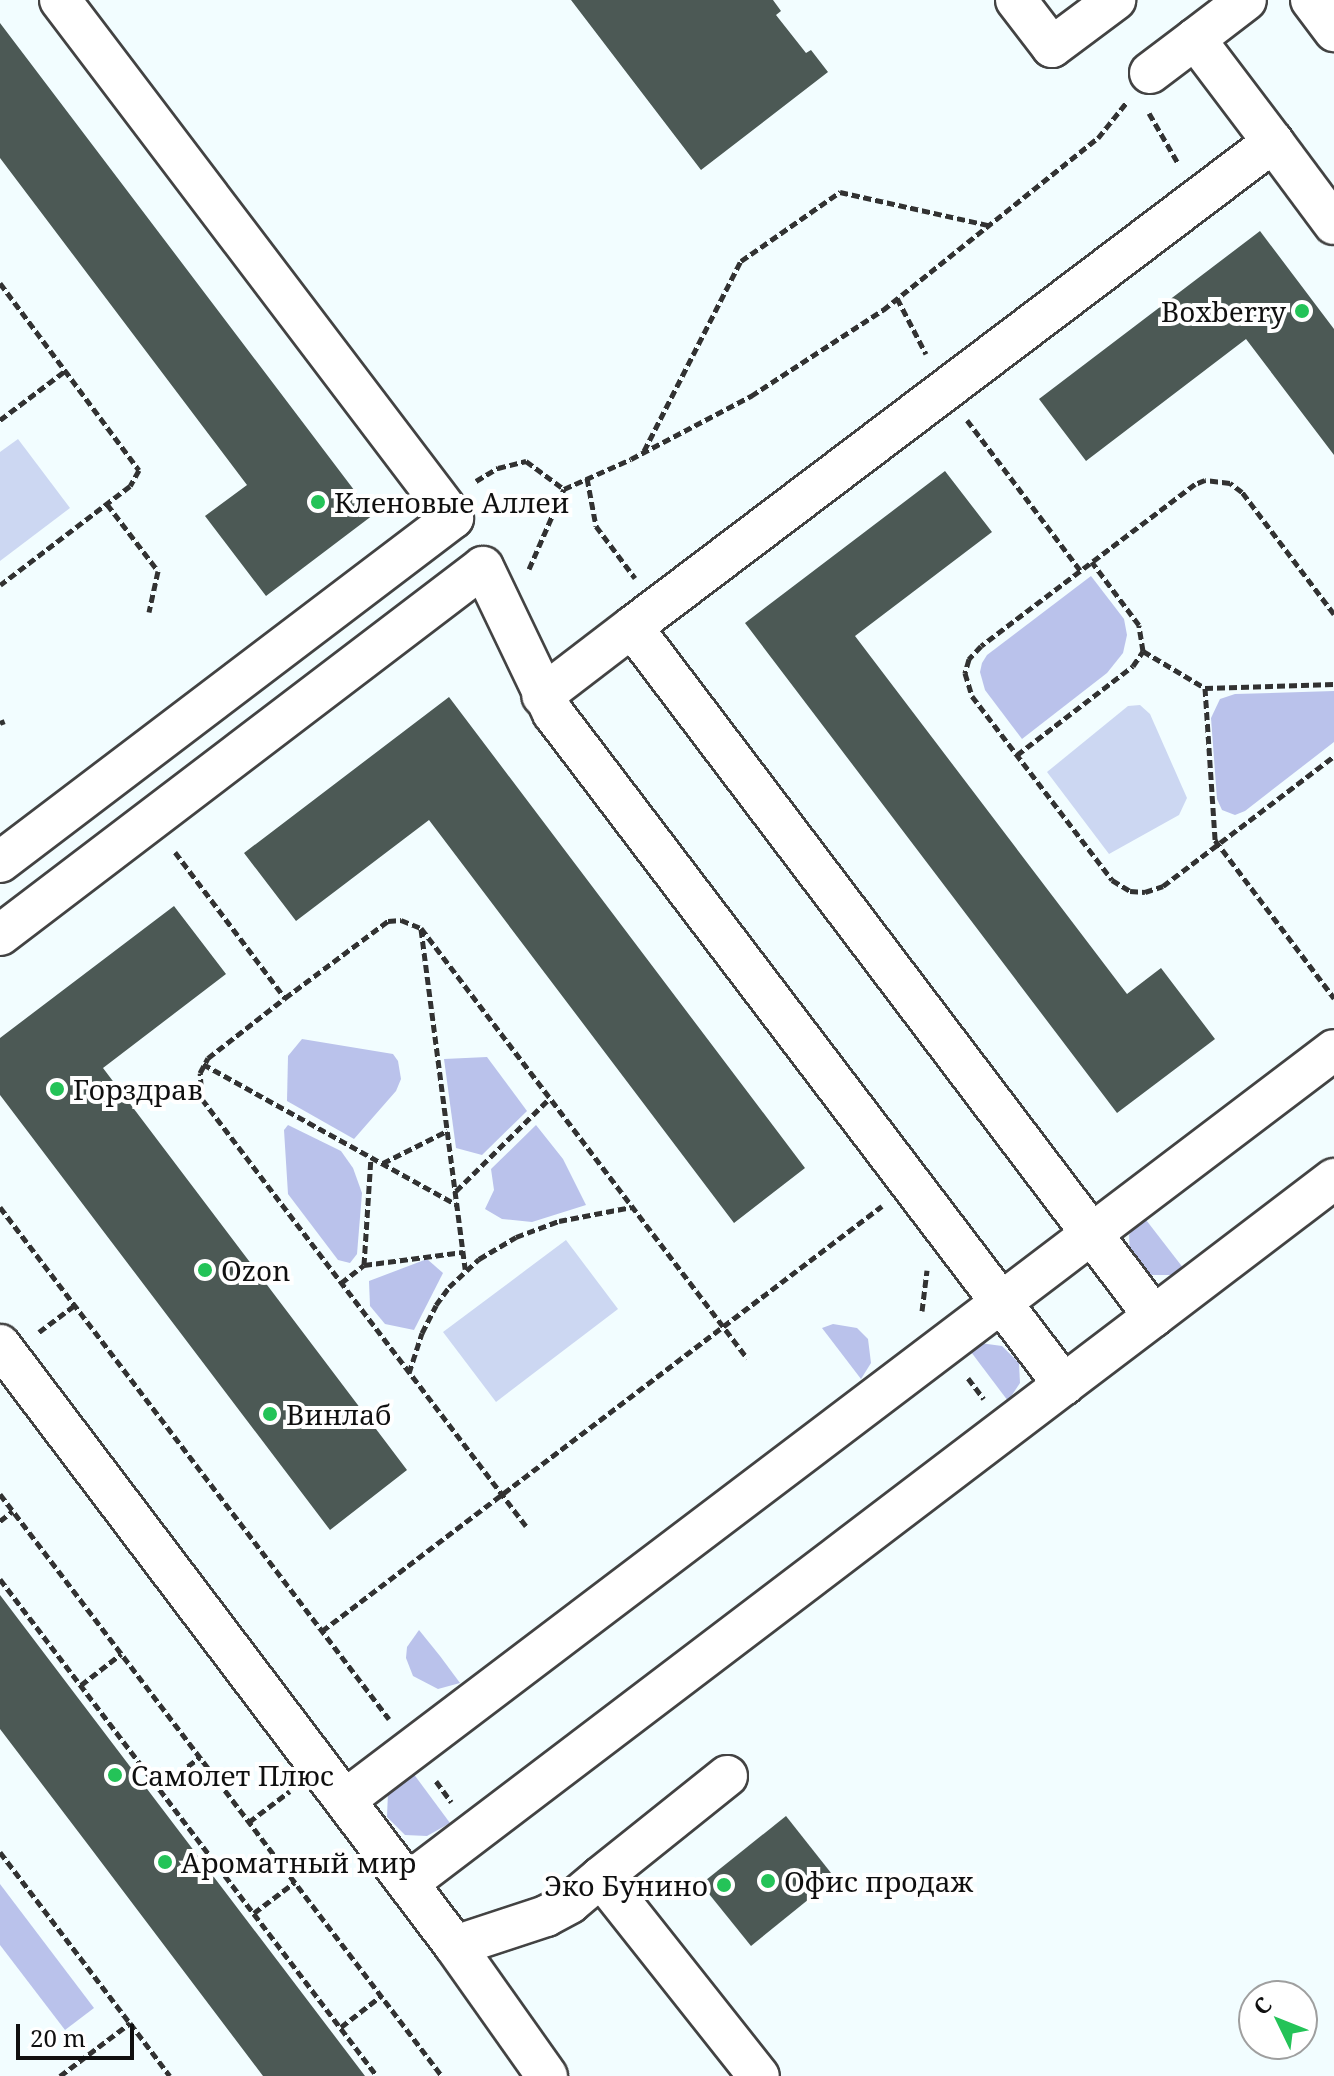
<!DOCTYPE html>
<meta charset="utf-8">
<style>
body{margin:0}
#map{position:relative;width:1334px;height:2076px;overflow:hidden;background:#f2fdff;font-family:"Noto Serif",serif}
div>[style]{position:absolute}
[style*='--x']{left:calc(var(--x)*1px);top:calc(var(--y)*1px);width:calc(var(--w)*1px);rotate:calc(var(--a)*1deg)}
.green>*{inset:0;background:#bac2eb}
.pitch>*{inset:0;background:#ccd7f2}
.building>*{inset:0;background:#4c5955}
.path>*{height:5px;margin-top:-2.5px;transform-origin:0;background:repeating-linear-gradient(90deg,#323232 0 8px,transparent 0 12px)}
.roads{filter:drop-shadow(2px 0 #434343) drop-shadow(-2px 0 #434343) drop-shadow(0 2px #434343) drop-shadow(0 -2px #434343)}
.minor>*{height:40px;margin:-20px;padding:0 20px;transform-origin:20px;border-radius:20px;background:#fff}
.dots>*{width:22px;height:22px;translate:-50% -50%;box-sizing:border-box;border:4px solid #fff;border-radius:50%}
span{translate:-50% -50%;white-space:nowrap;text-align:center;line-height:1.15;-webkit-text-stroke:8px #fff;paint-order:stroke}
.poi-label{font-size:28px;color:#101010}
.right{translate:-100% -50%;text-align:right}
.left{translate:0 -50%;text-align:left}
.north{position:absolute;left:1238px;top:1980px;width:80px;height:80px;box-sizing:border-box;background:#fff;border:2px solid #9f9f9f;border-radius:50%;rotate:313deg;font-size:22px;font-weight:700;line-height:32px;text-align:center;color:#101010}
.north::after{content:'';display:block;margin:auto;width:28px;height:36px;background:#24c358;clip-path:polygon(50% 0,100% 100%,50% 72%,0 100%)}
.scale{position:absolute;left:16px;top:2024px;width:118px;height:36px;box-sizing:border-box;border:4px solid #101010;border-top:0;padding-left:10px;font-size:24px;line-height:28px;white-space:nowrap;color:#101010;-webkit-text-stroke:6px #fff;paint-order:stroke}
</style>
<div id="map">
<div class="green">
<div style="clip-path:polygon(1091px 576px,1124px 619px,1127px 635px,1123px 653px,1107px 673px,1022px 739px,985px 690px,980px 672px,982px 663px,987px 655px)"></div>
<div style="clip-path:polygon(1334px 691px,1334px 742px,1245px 811px,1235px 815px,1222px 810px,1217px 799px,1211px 718px,1220px 699px,1235px 694px)"></div>
<div style="clip-path:polygon(302px 1039px,393px 1054px,398px 1061px,401px 1079px,396px 1091px,354px 1139px,287px 1101px,288px 1056px)"></div>
<div style="clip-path:polygon(487px 1057px,527px 1111px,482px 1155px,456px 1148px,444px 1059px)"></div>
<div style="clip-path:polygon(288px 1125px,341px 1151px,353px 1168px,362px 1193px,357px 1254px,350px 1263px,338px 1260px,288px 1194px,284px 1130px)"></div>
<div style="clip-path:polygon(536px 1125px,563px 1159px,586px 1205px,532px 1222px,502px 1219px,485px 1209px,494px 1190px,491px 1169px)"></div>
<div style="clip-path:polygon(1143px 1216px,1184px 1269px,1174px 1275px,1149px 1275px,1140px 1270px,1130px 1254px,1129px 1235px)"></div>
<div style="clip-path:polygon(427px 1259px,443px 1273px,414px 1330px,385px 1324px,370px 1306px,369px 1281px)"></div>
<div style="clip-path:polygon(833px 1324px,857px 1328px,868px 1339px,871px 1363px,861px 1379px,822px 1328px)"></div>
<div style="clip-path:polygon(980px 1343px,1002px 1346px,1019px 1363px,1020px 1383px,1008px 1401px,968px 1348px)"></div>
<div style="clip-path:polygon(419px 1630px,440px 1656px,460px 1683px,438px 1689px,413px 1676px,406px 1658px,407px 1647px)"></div>
<div style="clip-path:polygon(410px 1769px,450px 1823px,427px 1836px,405px 1835px,387px 1817px,388px 1792px)"></div>
<div style="clip-path:polygon(0 1884px,94px 2008px,65px 2030px,0 1945px)"></div>
</div>
<div class="pitch">
<div style="clip-path:polygon(18px 439px,70px 508px,0 561px,0 452px)"></div>
<div style="clip-path:polygon(1140px 705px,1150px 714px,1187px 798px,1179px 815px,1109px 854px,1047px 772px,1128px 706px)"></div>
<div style="clip-path:polygon(566px 1240px,618px 1309px,496px 1402px,443px 1332px)"></div>
</div>
<div class="building">
<div style="clip-path:polygon(571px 0,773px 0,781px 11px,776px 15px,806px 53px,811px 50px,828px 72px,701px 170px)"></div>
<div style="clip-path:polygon(0 23px,373px 515px,266px 596px,205px 516px,247px 485px,0 158px)"></div>
<div style="clip-path:polygon(1260px 231px,1334px 329px,1334px 455px,1246px 339px,1086px 461px,1039px 399px)"></div>
<div style="clip-path:polygon(945px 471px,992px 532px,855px 636px,1127px 994px,1161px 968px,1215px 1039px,1117px 1113px,745px 623px)"></div>
<div style="clip-path:polygon(449px 697px,805px 1168px,734px 1223px,429px 820px,296px 921px,244px 853px)"></div>
<div style="clip-path:polygon(174px 906px,226px 974px,103px 1068px,407px 1470px,330px 1530px,0 1095px,0 1038px)"></div>
<div style="clip-path:polygon(0 1595px,75px 1694px,365px 2076px,263px 2076px,86px 1842px,0 1729px)"></div>
<div style="clip-path:polygon(786px 1816px,835px 1878px,751px 1946px,701px 1884px)"></div>
</div>
<div class="path">
<div style="--x:1149;--y:113;--w:58;--a:59.9"></div>
<div style="--x:0;--y:283;--w:233;--a:53.4"></div>
<div style="--x:139;--y:470;--w:18;--a:119"></div>
<div style="--x:130;--y:486;--w:163;--a:142.7"></div>
<div style="--x:897;--y:298;--w:63;--a:62.6"></div>
<div style="--x:0;--y:420;--w:83;--a:-37.1"></div>
<div style="--x:967;--y:420;--w:188;--a:53"></div>
<div style="--x:644;--y:451;--w:213;--a:-63"></div>
<div style="--x:741;--y:261;--w:121;--a:-34.9"></div>
<div style="--x:840;--y:192;--w:152;--a:12.6"></div>
<div style="--x:587;--y:478;--w:49;--a:79.4"></div>
<div style="--x:596;--y:526;--w:65;--a:53.1"></div>
<div style="--x:476;--y:481;--w:26;--a:-31"></div>
<div style="--x:498;--y:468;--w:29;--a:-14"></div>
<div style="--x:526;--y:461;--w:47;--a:36.4"></div>
<div style="--x:107;--y:504;--w:84;--a:52.7"></div>
<div style="--x:158;--y:571;--w:42;--a:102.4"></div>
<div style="--x:529;--y:569;--w:87;--a:-66.4"></div>
<div style="--x:564;--y:489;--w:73;--a:-24.1"></div>
<div style="--x:631;--y:459;--w:136;--a:-27.7"></div>
<div style="--x:751;--y:396;--w:158;--a:-33.1"></div>
<div style="--x:883;--y:310;--w:275;--a:-38.7"></div>
<div style="--x:1098;--y:138;--w:45;--a:-51.3"></div>
<div style="--x:1334;--y:614;--w:153;--a:-127"></div>
<div style="--x:1242;--y:492;--w:15;--a:-143"></div>
<div style="--x:1230;--y:483;--w:25;--a:-173"></div>
<div style="--x:1205;--y:480;--w:11;--a:158"></div>
<div style="--x:1195;--y:484;--w:268;--a:142.9"></div>
<div style="--x:981;--y:646;--w:18;--a:133"></div>
<div style="--x:969;--y:659;--w:15;--a:106"></div>
<div style="--x:965;--y:673;--w:24;--a:73"></div>
<div style="--x:972;--y:696;--w:231;--a:52.7"></div>
<div style="--x:1112;--y:880;--w:21;--a:31"></div>
<div style="--x:1130;--y:891;--w:15;--a:4"></div>
<div style="--x:1145;--y:892;--w:19;--a:-18"></div>
<div style="--x:1163;--y:886;--w:215;--a:-37.2"></div>
<div style="--x:1143;--y:651;--w:72;--a:30.8"></div>
<div style="--x:1205;--y:688;--w:129;--a:-1.8"></div>
<div style="--x:1205;--y:688;--w:152;--a:86.2"></div>
<div style="--x:1215;--y:840;--w:198;--a:53"></div>
<div style="--x:0;--y:723;--w:5;--a:-22"></div>
<div style="--x:1017;--y:755;--w:146;--a:-37.5"></div>
<div style="--x:1133;--y:666;--w:18;--a:-56"></div>
<div style="--x:1143;--y:651;--w:26;--a:-99"></div>
<div style="--x:1139;--y:625;--w:79;--a:-126.7"></div>
<div style="--x:175;--y:852;--w:183;--a:53"></div>
<div style="--x:421;--y:929;--w:343;--a:82.6"></div>
<div style="--x:203;--y:1064;--w:291;--a:29"></div>
<div style="--x:383;--y:1163;--w:72;--a:-26.6"></div>
<div style="--x:456;--y:1191;--w:132;--a:-44.7"></div>
<div style="--x:0;--y:1207;--w:643;--a:52.77"></div>
<div style="--x:364;--y:1265;--w:107;--a:-86.3"></div>
<div style="--x:341;--y:1283;--w:29;--a:-38"></div>
<div style="--x:364;--y:1265;--w:100;--a:-7.5"></div>
<div style="--x:922;--y:1311;--w:41;--a:-83"></div>
<div style="--x:39;--y:1332;--w:45;--a:-36.9"></div>
<div style="--x:409;--y:1373;--w:42;--a:-72"></div>
<div style="--x:422;--y:1333;--w:31;--a:-63"></div>
<div style="--x:436;--y:1305;--w:22;--a:-54"></div>
<div style="--x:449;--y:1287;--w:41;--a:-43"></div>
<div style="--x:479;--y:1259;--w:43;--a:-30.7"></div>
<div style="--x:516;--y:1237;--w:46;--a:-20.4"></div>
<div style="--x:559;--y:1221;--w:74;--a:-10.9"></div>
<div style="--x:968;--y:1378;--w:26;--a:53"></div>
<div style="--x:0;--y:1494;--w:731;--a:52.79"></div>
<div style="--x:0;--y:1521;--w:16;--a:-38"></div>
<div style="--x:526;--y:1526;--w:536;--a:-127.19"></div>
<div style="--x:202;--y:1099;--w:26;--a:-94"></div>
<div style="--x:200;--y:1073;--w:17;--a:-62"></div>
<div style="--x:208;--y:1058;--w:98;--a:-37.9"></div>
<div style="--x:285;--y:998;--w:129;--a:-36.8"></div>
<div style="--x:388;--y:921;--w:13;--a:-4"></div>
<div style="--x:401;--y:920;--w:22;--a:22"></div>
<div style="--x:421;--y:928;--w:540;--a:52.83"></div>
<div style="--x:0;--y:1579;--w:624;--a:52.82"></div>
<div style="--x:322;--y:1631;--w:703;--a:-37.2"></div>
<div style="--x:81;--y:1685;--w:51;--a:-37.8"></div>
<div style="--x:436;--y:1781;--w:26;--a:54"></div>
<div style="--x:159;--y:1788;--w:51;--a:-37.1"></div>
<div style="--x:249;--y:1822;--w:51;--a:-37.1"></div>
<div style="--x:0;--y:1852;--w:215;--a:52.8"></div>
<div style="--x:254;--y:1913;--w:51;--a:-37.1"></div>
<div style="--x:341;--y:2027;--w:51;--a:-37.8"></div>
<div style="--x:60;--y:2076;--w:88;--a:-37.1"></div>
<div style="--x:130;--y:2023;--w:66;--a:53"></div>
</div>
<div class="roads">
<div class="minor">
<div style="--x:1016;--y:0;--w:59;--a:52.5"></div>
<div style="--x:1052;--y:47;--w:79;--a:-36.7"></div>
<div style="--x:1311;--y:0;--w:39;--a:53"></div>
<div style="--x:1195;--y:39;--w:64;--a:-37.4"></div>
<div style="--x:1150;--y:73;--w:56;--a:-37.1"></div>
<div style="--x:1195;--y:39;--w:129;--a:52.9"></div>
<div style="--x:632;--y:627;--w:804;--a:-37.11"></div>
<div style="--x:1273;--y:142;--w:102;--a:53.4"></div>
<div style="--x:0;--y:862;--w:569;--a:-37.21"></div>
<div style="--x:453;--y:518;--w:650;--a:-127.19"></div>
<div style="--x:0;--y:935;--w:607;--a:-37.3"></div>
<div style="--x:483;--y:567;--w:162;--a:64.4"></div>
<div style="--x:553;--y:713;--w:844;--a:52.75"></div>
<div style="--x:1154;--y:1316;--w:226;--a:-37.3"></div>
<div style="--x:0;--y:1345;--w:754;--a:52.87"></div>
<div style="--x:455;--y:1946;--w:159;--a:54.7"></div>
<div style="--x:727;--y:1776;--w:161;--a:141.3"></div>
<div style="--x:601;--y:1877;--w:254;--a:51.6"></div>
<div style="--x:345;--y:1800;--w:1241;--a:-37.17"></div>
<div style="--x:408;--y:1883;--w:937;--a:-37.24"></div>
<div style="--x:1154;--y:1316;--w:864;--a:-127.15"></div>
<div style="--x:632;--y:627;--w:113;--a:142.5"></div>
<div style="--x:455;--y:1946;--w:96;--a:-18.2"></div>
<div style="--x:546;--y:1916;--w:27;--a:-28"></div>
<div style="--x:570;--y:1903;--w:40;--a:-40"></div>
</div>
</div>
<div class="dots">
<div style="left:1302px;top:311px;background:#24c358"></div>
<div style="left:318px;top:502px;background:#24c358"></div>
<div style="left:57px;top:1089px;background:#24c358"></div>
<div style="left:205px;top:1270px;background:#24c358"></div>
<div style="left:270px;top:1414px;background:#24c358"></div>
<div style="left:115px;top:1775px;background:#24c358"></div>
<div style="left:165px;top:1862px;background:#24c358"></div>
<div style="left:768px;top:1881px;background:#24c358"></div>
<div style="left:724px;top:1885px;background:#24c358"></div>
</div>
<div class="poi-label">
<span class="right" style="left:1286px;top:311px">Boxberry</span>
<span class="left" style="left:334px;top:502px">Кленовые Аллеи</span>
<span class="left" style="left:73px;top:1089px">Горздрав</span>
<span class="left" style="left:221px;top:1270px">Ozon</span>
<span class="left" style="left:286px;top:1414px">Винлаб</span>
<span class="left" style="left:131px;top:1775px">Самолет Плюс</span>
<span class="left" style="left:181px;top:1862px">Ароматный мир</span>
<span class="left" style="left:784px;top:1881px">Офис продаж</span>
<span class="right" style="left:708px;top:1885px">Эко Бунино</span>
</div>
<div class="north">С</div>
<div class="scale">20 m</div>
</div>
